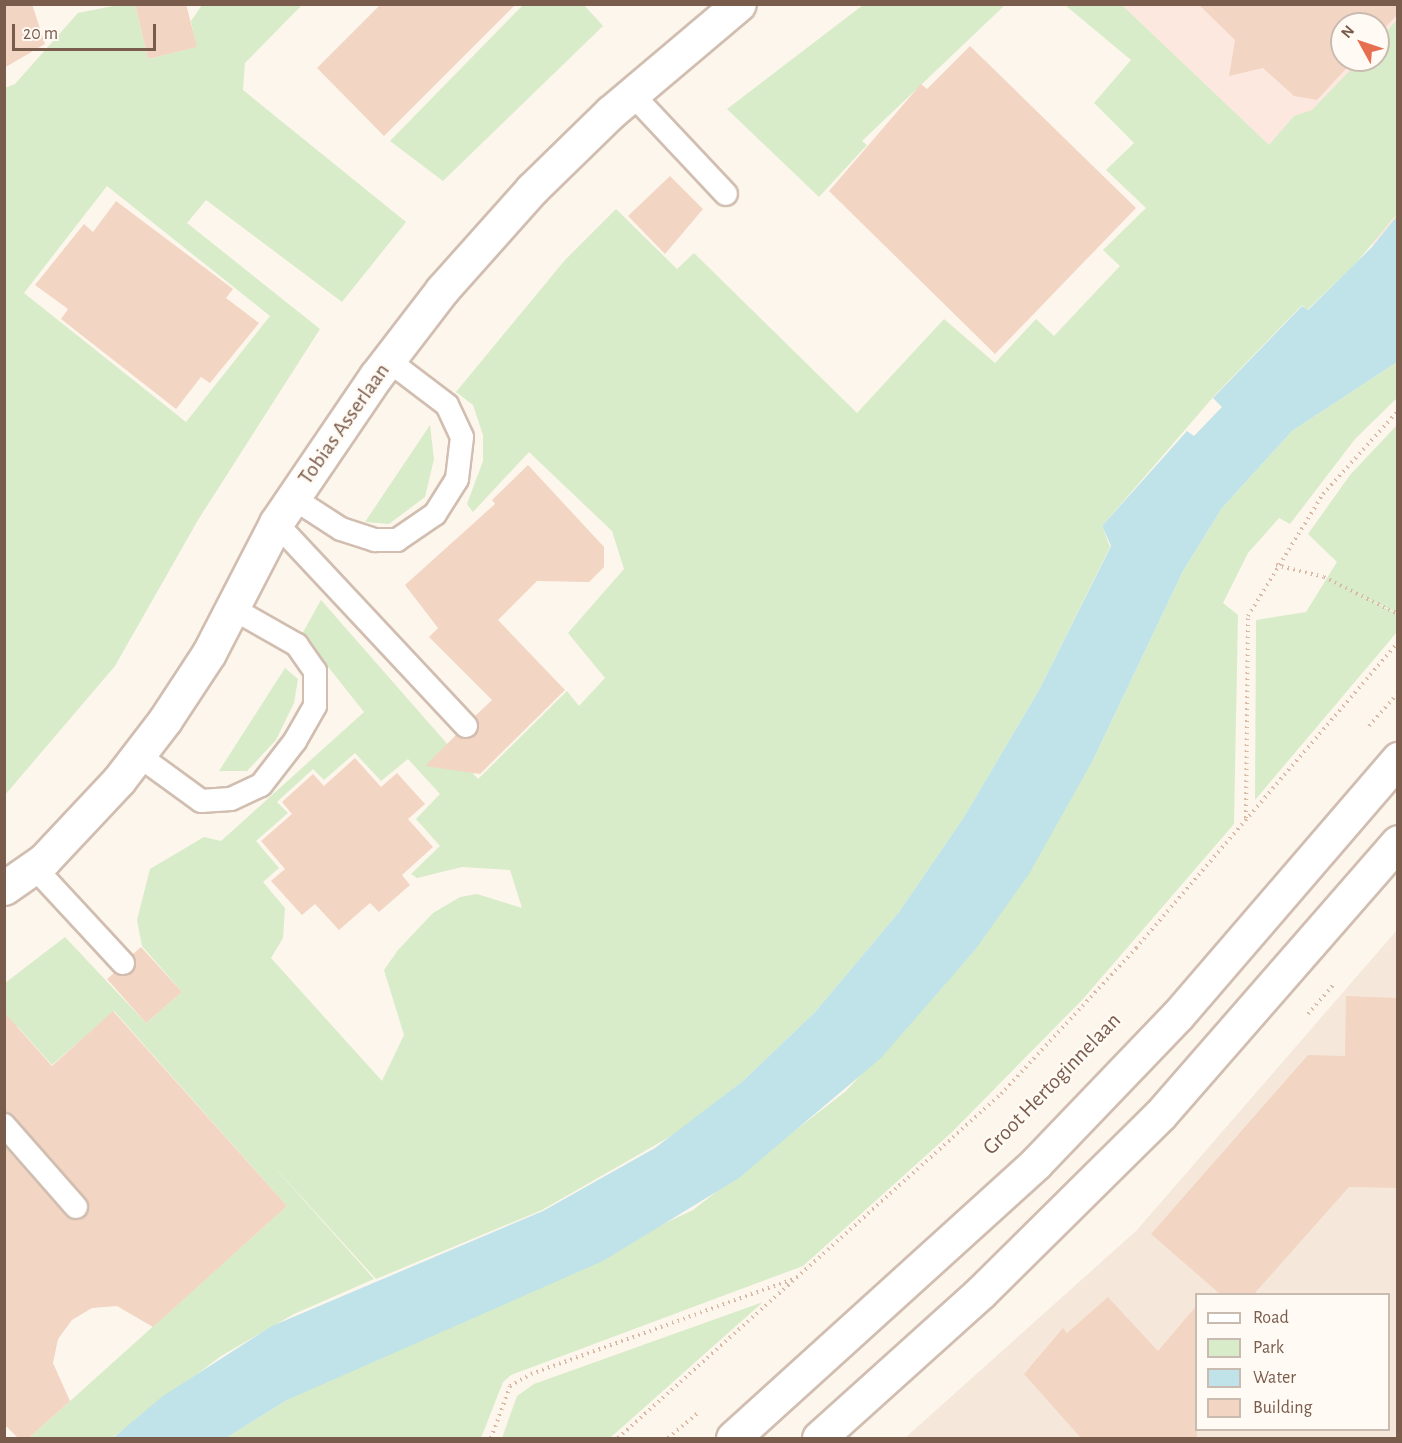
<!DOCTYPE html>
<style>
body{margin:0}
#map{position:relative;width:1402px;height:1443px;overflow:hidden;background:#fdf6ec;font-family:"Alegreya Sans",sans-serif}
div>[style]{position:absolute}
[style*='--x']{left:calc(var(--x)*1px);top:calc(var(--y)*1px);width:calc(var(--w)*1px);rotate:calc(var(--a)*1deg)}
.residential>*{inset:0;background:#f5e8da}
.commercial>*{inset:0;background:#fde8e0}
.green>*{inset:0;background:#d8ecc9}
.water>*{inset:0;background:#bfe3e8}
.building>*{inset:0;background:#f3d5c3}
.path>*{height:4px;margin-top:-2px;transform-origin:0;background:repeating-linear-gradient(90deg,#d9b8a5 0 1.5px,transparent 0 6px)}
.roads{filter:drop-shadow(2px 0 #d1beb0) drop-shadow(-2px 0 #d1beb0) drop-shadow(0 2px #d1beb0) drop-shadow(0 -2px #d1beb0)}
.service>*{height:22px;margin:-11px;padding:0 11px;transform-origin:11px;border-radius:11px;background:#fff}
.minor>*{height:33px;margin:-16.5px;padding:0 16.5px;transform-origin:16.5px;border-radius:16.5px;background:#fff}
.secondary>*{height:33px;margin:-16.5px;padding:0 16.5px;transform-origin:16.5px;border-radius:16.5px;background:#fff}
span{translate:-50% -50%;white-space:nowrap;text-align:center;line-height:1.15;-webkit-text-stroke:4.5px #fffaf3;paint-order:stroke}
.street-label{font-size:22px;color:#7a5c4d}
.frame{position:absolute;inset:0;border:6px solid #7a5c4d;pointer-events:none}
.legend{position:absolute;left:1195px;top:1293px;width:195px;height:138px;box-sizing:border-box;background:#fffaf3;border:2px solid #cabbb1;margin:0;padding:8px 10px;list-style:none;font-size:18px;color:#7a5c4d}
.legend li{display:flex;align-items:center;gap:12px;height:30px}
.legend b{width:30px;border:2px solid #cabbb1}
.north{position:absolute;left:1330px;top:12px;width:60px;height:60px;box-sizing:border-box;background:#fffaf3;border:2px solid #cabbb1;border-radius:50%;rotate:310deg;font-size:16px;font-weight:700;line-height:24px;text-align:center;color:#7a5c4d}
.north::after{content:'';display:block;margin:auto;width:21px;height:27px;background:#e76f51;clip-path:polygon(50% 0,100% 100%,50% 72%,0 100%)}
.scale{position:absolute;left:12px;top:24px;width:144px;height:27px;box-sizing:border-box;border:3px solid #7a5c4d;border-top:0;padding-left:8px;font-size:18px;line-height:21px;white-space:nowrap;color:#7a5c4d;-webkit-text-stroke:4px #fffaf3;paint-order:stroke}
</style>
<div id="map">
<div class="residential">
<div style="clip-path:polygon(evenodd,1397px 930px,1397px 1438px,905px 1438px,1137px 1230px,1397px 930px,1196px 1294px,1388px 1294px,1388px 1430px,1196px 1430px,1196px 1294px)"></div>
</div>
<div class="commercial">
<div style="clip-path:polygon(evenodd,1122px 5px,1397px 5px,1398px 216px,1390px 226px,1373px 245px,1122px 5px,1342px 24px,1378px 24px,1378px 60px,1342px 60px,1342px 24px)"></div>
</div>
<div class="green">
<div style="clip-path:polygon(524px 4px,584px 5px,603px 26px,443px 181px,390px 141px)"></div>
<div style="clip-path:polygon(evenodd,118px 5px,153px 5px,136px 9px,148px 59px,196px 47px,191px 21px,202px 5px,302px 5px,245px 63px,243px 90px,406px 222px,342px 302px,206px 200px,187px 223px,320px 329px,198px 520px,115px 666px,5px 795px,5px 88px,15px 84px,78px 13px,118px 5px,107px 186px,270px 316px,186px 422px,24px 293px,107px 186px)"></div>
<div style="clip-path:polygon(863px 5px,1005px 5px,862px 141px,867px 145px,819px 197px,727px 109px)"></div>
<div style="clip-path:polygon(evenodd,1065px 5px,1122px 5px,1269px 145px,1294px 116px,1312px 110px,1360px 60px,1378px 60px,1378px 40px,1397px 20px,1397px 214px,1356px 263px,1307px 310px,1302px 305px,1215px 395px,1102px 526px,1110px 547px,1039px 690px,964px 817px,899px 912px,815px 1012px,743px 1081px,678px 1132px,542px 1210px,376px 1279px,267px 1159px,374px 1279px,294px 1314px,221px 1356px,112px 1438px,29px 1438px,287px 1206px,114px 1011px,52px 1065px,18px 1027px,5px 1038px,5px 983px,65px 937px,146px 1023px,182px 992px,142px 946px,137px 920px,150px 869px,204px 837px,221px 841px,364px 712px,302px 634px,321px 600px,478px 779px,567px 691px,579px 706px,605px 678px,568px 633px,624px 569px,612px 531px,529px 452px,473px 512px,467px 504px,483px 461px,483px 435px,473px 405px,456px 392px,565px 260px,616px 209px,677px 269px,694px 253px,857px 413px,944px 319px,995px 363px,1036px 319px,1054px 336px,1120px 266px,1103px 250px,1146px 208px,1106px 170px,1134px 143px,1094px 103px,1131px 60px,1065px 5px,355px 753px,381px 781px,408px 759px,440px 794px,416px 819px,440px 846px,411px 874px,417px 878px,462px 867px,510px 870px,522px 908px,477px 894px,460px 897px,433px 913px,398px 950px,384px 970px,404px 1035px,382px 1081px,271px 958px,283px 938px,285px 908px,263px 882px,279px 868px,256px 841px,288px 813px,277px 802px,313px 769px,324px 780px,355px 753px)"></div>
<div style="clip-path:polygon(1397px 362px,1397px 398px,1355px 439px,1290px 524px,1279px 518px,1248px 553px,1223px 603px,1238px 615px,1234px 824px,1083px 999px,951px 1133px,803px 1266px,511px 1375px,503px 1382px,481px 1438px,226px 1438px,287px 1400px,693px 1210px,846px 1091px,975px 950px,1093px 760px,1183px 571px,1222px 508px,1292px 431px)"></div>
<div style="clip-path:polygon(430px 425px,434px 459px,425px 497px,389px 524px,365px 522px)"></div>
<div style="clip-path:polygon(1397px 425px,1397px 613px,1354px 592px,1397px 614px,1397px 632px,1255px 800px,1256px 620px,1306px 612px,1337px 562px,1308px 534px,1350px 475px)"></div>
<div style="clip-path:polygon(285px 668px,298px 679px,294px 703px,276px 740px,247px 771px,219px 771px)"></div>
<div style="clip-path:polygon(763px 1302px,610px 1438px,502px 1438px,517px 1396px,534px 1384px)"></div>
</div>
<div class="water">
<div style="clip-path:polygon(1397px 216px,1397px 362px,1292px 431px,1222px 508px,1183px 571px,1093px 760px,1029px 874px,975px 950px,881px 1058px,739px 1178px,603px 1261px,287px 1400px,226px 1438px,113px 1438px,163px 1396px,272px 1326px,543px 1211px,655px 1148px,743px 1081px,815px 1012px,899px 912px,964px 817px,1039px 690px,1111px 546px,1102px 526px,1187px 431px,1194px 436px,1222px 407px,1213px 398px,1302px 306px,1308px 310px,1372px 247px)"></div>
</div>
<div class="building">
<div style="clip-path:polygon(4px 4px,32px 4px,45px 44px,4px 68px)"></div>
<div style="clip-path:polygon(135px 4px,186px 4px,197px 47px,148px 59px)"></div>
<div style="clip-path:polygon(381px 4px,516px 4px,384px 136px,317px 68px)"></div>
<div style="clip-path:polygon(1198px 4px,1398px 4px,1398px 14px,1378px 35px,1378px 24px,1342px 24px,1342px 60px,1354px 60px,1317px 100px,1294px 96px,1263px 68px,1229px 76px,1235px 40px)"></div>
<div style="clip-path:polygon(970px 46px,1136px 208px,995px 354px,829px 191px,921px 84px,927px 89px)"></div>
<div style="clip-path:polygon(670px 176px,703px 209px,665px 254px,628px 216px)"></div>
<div style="clip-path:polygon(116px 201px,233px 289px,226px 298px,259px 323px,210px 383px,201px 377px,176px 409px,61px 319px,68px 309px,35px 285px,84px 224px,93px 232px)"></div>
<div style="clip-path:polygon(528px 465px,604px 547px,604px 567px,589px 582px,537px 581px,498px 620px,565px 690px,480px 774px,425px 766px,456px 735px,476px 735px,475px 716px,492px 700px,429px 637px,438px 628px,405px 585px,495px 504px,492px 500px)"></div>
<div style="clip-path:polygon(355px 758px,381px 787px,397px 773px,425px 804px,408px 819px,433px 847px,402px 875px,410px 885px,379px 912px,370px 903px,339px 930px,315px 904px,302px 915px,271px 881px,285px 869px,261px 841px,292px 814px,282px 802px,313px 774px,324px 786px)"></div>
<div style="clip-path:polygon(141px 947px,182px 992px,146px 1023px,107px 979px,114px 973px,133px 972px,133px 954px)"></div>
<div style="clip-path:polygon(1346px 996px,1398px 998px,1398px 1188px,1349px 1187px,1254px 1294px,1220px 1294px,1151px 1234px,1308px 1055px,1345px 1056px)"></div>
<div style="clip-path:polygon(113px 1011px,287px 1206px,153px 1327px,117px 1306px,92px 1308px,72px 1320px,58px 1339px,53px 1363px,70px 1401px,29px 1438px,18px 1438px,4px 1424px,4px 1146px,66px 1216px,79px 1220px,89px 1205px,14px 1116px,4px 1112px,4px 1012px,52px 1066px)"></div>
<div style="clip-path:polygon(1108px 1297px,1158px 1351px,1197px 1305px,1197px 1438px,1081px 1438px,1024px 1374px,1063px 1328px,1067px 1333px)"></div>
</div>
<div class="path">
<div style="--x:1276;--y:565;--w:49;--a:14"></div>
<div style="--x:1324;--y:577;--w:83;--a:26.6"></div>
<div style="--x:1369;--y:726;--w:44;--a:-48.7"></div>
<div style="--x:1246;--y:818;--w:202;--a:-89.4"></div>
<div style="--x:1248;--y:616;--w:143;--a:-58.4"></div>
<div style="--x:1323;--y:494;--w:112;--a:-47.9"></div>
<div style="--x:1308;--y:1014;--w:40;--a:-49"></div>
<div style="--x:491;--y:1438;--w:55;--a:-69.9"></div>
<div style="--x:510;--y:1386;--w:24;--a:-30"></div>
<div style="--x:531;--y:1374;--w:282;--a:-19.9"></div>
<div style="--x:618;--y:1438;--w:515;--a:-41.93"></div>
<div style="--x:1001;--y:1094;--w:199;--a:-47.2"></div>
<div style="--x:1136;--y:948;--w:403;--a:-49.4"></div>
<div style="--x:668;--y:1438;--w:39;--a:-40"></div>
</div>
<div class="roads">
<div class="service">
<div style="--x:632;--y:94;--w:137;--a:46.8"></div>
<div style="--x:293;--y:498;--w:57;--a:32.9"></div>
<div style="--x:341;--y:529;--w:36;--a:18"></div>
<div style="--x:375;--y:540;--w:22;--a:0"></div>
<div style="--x:397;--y:540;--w:46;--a:-34.4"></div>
<div style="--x:435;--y:514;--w:41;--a:-57.8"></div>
<div style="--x:457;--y:479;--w:42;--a:-83.2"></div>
<div style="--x:462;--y:437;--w:35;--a:-115"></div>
<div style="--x:447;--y:405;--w:74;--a:-142.7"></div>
<div style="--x:276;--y:523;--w:278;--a:46.9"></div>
<div style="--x:138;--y:755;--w:78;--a:36.1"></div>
<div style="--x:201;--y:801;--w:30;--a:-4"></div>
<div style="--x:231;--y:799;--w:33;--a:-25"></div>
<div style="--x:261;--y:785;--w:56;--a:-52.3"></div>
<div style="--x:295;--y:741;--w:40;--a:-60.3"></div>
<div style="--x:315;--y:706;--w:35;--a:-90"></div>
<div style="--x:315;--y:671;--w:32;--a:-125"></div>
<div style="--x:297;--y:645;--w:75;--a:-150.4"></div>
<div style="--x:34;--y:867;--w:131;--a:47.2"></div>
<div style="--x:4;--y:1125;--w:109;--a:48.7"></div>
</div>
<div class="minor">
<div style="--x:4;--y:888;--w:49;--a:-35"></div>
<div style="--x:44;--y:860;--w:110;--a:-46.8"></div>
<div style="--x:119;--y:780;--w:76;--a:-52.5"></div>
<div style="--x:165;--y:720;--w:80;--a:-56.7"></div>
<div style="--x:209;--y:653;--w:146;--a:-62.7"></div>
<div style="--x:276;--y:523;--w:178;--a:-55.8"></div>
<div style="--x:376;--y:376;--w:108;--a:-52.5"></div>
<div style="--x:442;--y:290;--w:135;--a:-48.3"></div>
<div style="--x:532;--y:189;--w:110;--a:-44.3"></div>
<div style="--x:611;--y:112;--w:167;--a:-40.2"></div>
</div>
<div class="secondary">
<div style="--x:733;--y:1438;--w:409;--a:-42.2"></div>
<div style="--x:1036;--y:1163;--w:205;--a:-46.2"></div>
<div style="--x:1178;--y:1015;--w:338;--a:-49.3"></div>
<div style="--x:819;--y:1438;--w:217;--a:-42"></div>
<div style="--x:980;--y:1293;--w:253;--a:-44.7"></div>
<div style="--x:1160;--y:1115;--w:362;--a:-48.9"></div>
</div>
</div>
<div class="street-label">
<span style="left:344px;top:424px;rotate:-55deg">Tobias Asserlaan</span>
<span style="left:1052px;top:1084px;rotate:-46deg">Groot Hertoginnelaan</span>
</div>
<div class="frame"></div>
<ul class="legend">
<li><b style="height:8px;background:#fff"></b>Road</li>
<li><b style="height:16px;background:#d8ecc9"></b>Park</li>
<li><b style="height:16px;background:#bfe3e8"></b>Water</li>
<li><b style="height:16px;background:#f3d5c3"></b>Building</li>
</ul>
<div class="north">N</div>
<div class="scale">20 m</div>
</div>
